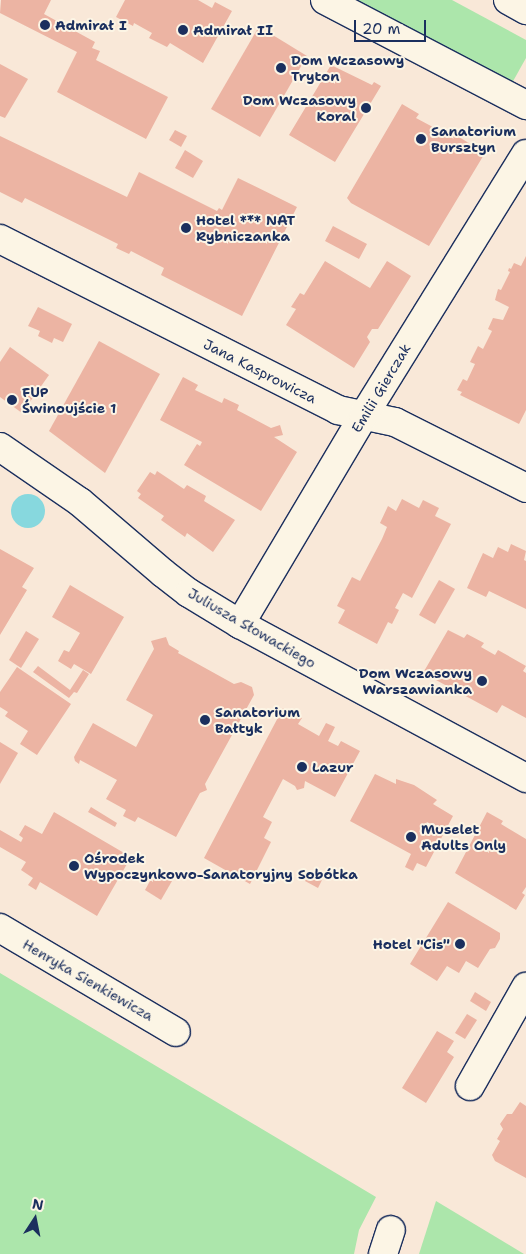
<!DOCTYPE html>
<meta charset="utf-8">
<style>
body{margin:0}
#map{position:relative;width:526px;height:1254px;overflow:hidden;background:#f9e8d8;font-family:"Shantell Sans",sans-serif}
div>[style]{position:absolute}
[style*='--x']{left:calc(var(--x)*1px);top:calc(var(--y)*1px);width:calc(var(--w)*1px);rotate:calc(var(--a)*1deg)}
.green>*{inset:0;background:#ace6ab}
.water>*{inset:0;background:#87d8de}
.round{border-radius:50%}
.building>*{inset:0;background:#ecb4a3}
.roads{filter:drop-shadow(1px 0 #1b2f5e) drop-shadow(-1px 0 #1b2f5e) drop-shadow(0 1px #1b2f5e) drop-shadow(0 -1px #1b2f5e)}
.minor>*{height:28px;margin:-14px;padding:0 14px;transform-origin:14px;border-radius:14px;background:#fcf5e5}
.dots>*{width:14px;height:14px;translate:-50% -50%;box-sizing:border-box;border:2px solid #fcf5e5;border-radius:50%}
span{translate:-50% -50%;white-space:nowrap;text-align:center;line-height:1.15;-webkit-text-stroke:4px #fcf5e5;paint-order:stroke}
.poi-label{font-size:14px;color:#1b2f5e;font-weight:700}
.left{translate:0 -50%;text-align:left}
.right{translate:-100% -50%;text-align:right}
.street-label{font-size:14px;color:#1b2f5e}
.north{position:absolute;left:10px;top:1194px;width:50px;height:50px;-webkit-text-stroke:4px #fcf5e5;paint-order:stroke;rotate:11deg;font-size:14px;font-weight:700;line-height:20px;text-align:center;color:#1b2f5e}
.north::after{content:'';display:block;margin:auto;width:18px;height:22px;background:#1b2f5e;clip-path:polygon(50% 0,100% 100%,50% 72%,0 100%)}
.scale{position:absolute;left:354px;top:20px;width:72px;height:22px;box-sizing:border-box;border:2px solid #1b2f5e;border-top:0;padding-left:6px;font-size:15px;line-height:18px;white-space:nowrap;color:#1b2f5e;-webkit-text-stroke:4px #fcf5e5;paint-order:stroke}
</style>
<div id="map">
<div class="green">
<div style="clip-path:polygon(352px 0,452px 0,526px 40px,526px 58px,512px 83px)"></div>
<div style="clip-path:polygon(0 973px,376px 1197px,359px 1230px,354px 1254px,0 1254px)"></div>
<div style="clip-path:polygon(436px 1201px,524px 1254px,419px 1254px)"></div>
</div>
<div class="water">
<div class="round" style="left:11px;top:494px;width:34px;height:34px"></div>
</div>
<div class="building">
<div style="clip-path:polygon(1px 0,51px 0,44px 14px,95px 42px,92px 48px,100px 51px,96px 60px,168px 97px,146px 139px,57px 92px,77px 52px,0 13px)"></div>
<div style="clip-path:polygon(125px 0,198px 0,212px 8px,215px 2px,232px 11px,203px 63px,170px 43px,167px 47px,149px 38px,152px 33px,134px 23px,133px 26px,116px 17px)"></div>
<div style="clip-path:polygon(258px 28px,276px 37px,307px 56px,260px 137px,211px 109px)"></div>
<div style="clip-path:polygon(0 64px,28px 79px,5px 118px,0 116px)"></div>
<div style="clip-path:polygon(331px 65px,372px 85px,374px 82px,381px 86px,335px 162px,289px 135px)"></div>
<div style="clip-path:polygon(402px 104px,419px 114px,416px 118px,444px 133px,446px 129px,485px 153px,429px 246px,351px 203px,347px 198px)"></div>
<div style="clip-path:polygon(175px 130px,187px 136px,181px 147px,169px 140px)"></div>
<div style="clip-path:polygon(0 136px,127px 197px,139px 172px,217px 211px,219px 208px,222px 210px,238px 178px,297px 207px,242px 316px,161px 275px,164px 268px,131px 251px,129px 254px,116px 248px,118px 244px,25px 198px,22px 203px,0 192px)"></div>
<div style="clip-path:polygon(185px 150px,203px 161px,193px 178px,175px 168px)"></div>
<div style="clip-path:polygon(333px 226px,367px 244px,359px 259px,325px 241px)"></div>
<div style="clip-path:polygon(526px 256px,526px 410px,519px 424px,460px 395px,462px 392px,457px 390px,463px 379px,467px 381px,475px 364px,470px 362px,478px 346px,483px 349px,492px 331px,488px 329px,493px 318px,503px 320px,509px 307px,495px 300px,498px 289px,501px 290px,510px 272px,508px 271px,509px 268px,511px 269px,514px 263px,521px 266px)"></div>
<div style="clip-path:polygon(325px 261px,370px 288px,387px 261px,411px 276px,378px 329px,372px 329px,367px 337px,370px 342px,354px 368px,286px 325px,296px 309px,291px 307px,300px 293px,304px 295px)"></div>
<div style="clip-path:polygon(38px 307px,72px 324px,63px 342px,54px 338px,52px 343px,38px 336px,40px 331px,28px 326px)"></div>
<div style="clip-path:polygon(99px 341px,160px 374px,105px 473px,49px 431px)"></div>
<div style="clip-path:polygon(10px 347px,49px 375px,22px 413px,0 397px,0 362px)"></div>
<div style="clip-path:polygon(183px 377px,198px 385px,195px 390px,222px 403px,224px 398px,239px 405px,237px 410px,271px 428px,280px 425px,283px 435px,274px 437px,297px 452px,261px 511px,184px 465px,197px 444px,200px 446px,202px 442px,160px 420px)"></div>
<div style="clip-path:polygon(157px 471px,184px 489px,187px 485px,206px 496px,204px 501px,235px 520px,213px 552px,187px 533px,185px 537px,161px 520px,164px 516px,138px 498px,141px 494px,137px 491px,150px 472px,155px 475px)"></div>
<div style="clip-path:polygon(402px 499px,419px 508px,423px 500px,439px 508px,435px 516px,451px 524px,412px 598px,403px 593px,395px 608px,399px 610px,392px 624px,388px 622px,377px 644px,338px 623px,345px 610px,337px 606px,352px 577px,360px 581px,382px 539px,387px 527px,380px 523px,388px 506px,396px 511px)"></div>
<div style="clip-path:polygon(511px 544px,526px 551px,524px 560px,526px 561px,526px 609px,489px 591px,486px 597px,467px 588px,483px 553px,493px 558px,498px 547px,508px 552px)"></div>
<div style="clip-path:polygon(0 549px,34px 568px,22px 587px,27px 590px,0 635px)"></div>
<div style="clip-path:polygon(439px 580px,455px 589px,435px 624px,419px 615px)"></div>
<div style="clip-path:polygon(70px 585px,124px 617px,91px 674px,74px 664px,71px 669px,58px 661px,64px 650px,69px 652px,80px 633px,52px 617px)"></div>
<div style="clip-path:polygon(448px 630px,464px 638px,467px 634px,484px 643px,481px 647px,495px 655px,498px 650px,526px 666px,523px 671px,526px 673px,526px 718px,502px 705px,497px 713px,423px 673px)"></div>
<div style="clip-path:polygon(26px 631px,39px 639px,21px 668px,9px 660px)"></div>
<div style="clip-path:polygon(166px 637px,169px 645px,179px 651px,178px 653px,234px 684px,241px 682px,252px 687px,254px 695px,205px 784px,207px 790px,200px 793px,176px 837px,138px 817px,135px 822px,123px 816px,126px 810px,106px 799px,117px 780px,80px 760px,79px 764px,75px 761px,74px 757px,93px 723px,136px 747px,153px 715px,126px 700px,154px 649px,151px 641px)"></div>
<div style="clip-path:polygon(38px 666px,70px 690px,83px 670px,89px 674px,77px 693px,74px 692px,69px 698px,33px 672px)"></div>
<div style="clip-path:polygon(17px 667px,71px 704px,37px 755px,20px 744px,28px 731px,5px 716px,8px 712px,0 707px,0 692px)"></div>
<div style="clip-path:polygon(283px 708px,302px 718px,298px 724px,319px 736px,326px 723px,335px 727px,328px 741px,338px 746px,341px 741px,360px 751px,335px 797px,305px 781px,304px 788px,297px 790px,295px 786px,283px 779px,263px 817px,272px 822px,264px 838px,271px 842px,250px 884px,204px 858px)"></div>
<div style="clip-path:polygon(0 742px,18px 753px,0 784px)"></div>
<div style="clip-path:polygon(375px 774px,396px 784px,396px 779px,414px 785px,437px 800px,433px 804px,453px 816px,426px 867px,417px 863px,413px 871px,405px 867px,411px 854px,350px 821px)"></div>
<div style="clip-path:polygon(91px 807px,117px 823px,115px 827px,88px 812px)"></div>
<div style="clip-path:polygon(54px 812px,131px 857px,97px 916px,40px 882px,36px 890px,28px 885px,33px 878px,21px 870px,26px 862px,0 847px,0 830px,21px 842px,23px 838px,19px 835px,25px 825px,42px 834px)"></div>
<div style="clip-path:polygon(487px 812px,503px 821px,501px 824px,526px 839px,526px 887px,522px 893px,525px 895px,516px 910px,455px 873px)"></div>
<div style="clip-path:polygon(310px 871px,323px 878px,318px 888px,305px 881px)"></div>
<div style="clip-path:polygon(155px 872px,172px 881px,161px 900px,145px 890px)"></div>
<div style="clip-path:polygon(448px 902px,500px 933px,500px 939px,495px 948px,490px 949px,478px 968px,466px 961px,459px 973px,447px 966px,437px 981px,410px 964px)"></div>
<div style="clip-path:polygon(475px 992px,491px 1002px,486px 1011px,470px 1001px)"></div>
<div style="clip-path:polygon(467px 1014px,477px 1020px,465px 1039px,455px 1033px)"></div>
<div style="clip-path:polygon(437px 1031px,454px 1041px,447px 1052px,454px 1057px,426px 1103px,402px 1088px)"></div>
<div style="clip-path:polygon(520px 1102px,526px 1106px,526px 1178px,495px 1161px,492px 1155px,500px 1141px,497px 1139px,503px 1129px,500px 1124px,507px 1114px,512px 1114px)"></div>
</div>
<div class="roads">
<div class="minor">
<div style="--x:325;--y:0;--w:227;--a:27.6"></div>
<div style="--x:508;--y:0;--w:21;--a:29"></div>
<div style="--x:0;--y:239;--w:379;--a:26.8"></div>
<div style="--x:338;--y:410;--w:58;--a:11.9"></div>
<div style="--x:395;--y:422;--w:147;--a:26.7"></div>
<div style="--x:0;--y:447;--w:97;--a:34.5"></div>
<div style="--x:80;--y:502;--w:109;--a:40.5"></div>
<div style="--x:163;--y:573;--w:33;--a:38"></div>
<div style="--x:189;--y:593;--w:60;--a:31.3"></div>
<div style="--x:240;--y:624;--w:325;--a:28.3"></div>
<div style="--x:240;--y:624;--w:243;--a:-59.3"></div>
<div style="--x:364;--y:415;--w:307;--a:-58.2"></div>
<div style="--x:0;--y:928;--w:204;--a:30.6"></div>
<div style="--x:470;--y:1086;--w:114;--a:-60.5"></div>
<div style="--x:383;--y:1254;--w:25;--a:-72"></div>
</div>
</div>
<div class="dots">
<div style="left:45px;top:25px;background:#1b2f5e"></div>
<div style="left:183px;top:30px;background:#1b2f5e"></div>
<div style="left:281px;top:68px;background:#1b2f5e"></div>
<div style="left:366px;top:108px;background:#1b2f5e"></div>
<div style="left:421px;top:139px;background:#1b2f5e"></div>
<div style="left:186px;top:228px;background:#1b2f5e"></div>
<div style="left:12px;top:400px;background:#1b2f5e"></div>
<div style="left:482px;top:681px;background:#1b2f5e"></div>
<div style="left:205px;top:720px;background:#1b2f5e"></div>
<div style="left:302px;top:767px;background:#1b2f5e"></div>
<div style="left:411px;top:837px;background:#1b2f5e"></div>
<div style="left:74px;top:866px;background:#1b2f5e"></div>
<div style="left:460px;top:944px;background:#1b2f5e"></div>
</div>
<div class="poi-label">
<span class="left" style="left:55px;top:25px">Admirał I</span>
<span class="left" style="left:193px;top:30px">Admirał II</span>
<span class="left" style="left:291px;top:68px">Dom Wczasowy<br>Tryton</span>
<span class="right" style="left:356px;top:108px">Dom Wczasowy<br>Koral</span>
<span class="left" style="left:431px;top:139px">Sanatorium<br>Bursztyn</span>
<span class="left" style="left:196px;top:228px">Hotel *** NAT<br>Rybniczanka</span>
<span class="left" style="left:22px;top:400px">FUP<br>Świnoujście 1</span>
<span class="right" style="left:472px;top:681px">Dom Wczasowy<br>Warszawianka</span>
<span class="left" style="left:215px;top:720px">Sanatorium<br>Bałtyk</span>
<span class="left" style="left:312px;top:767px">Lazur</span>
<span class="left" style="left:421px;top:837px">Muselet<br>Adults Only</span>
<span class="left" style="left:84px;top:866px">Ośrodek<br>Wypoczynkowo-Sanatoryjny Sobótka</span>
<span class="right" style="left:450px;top:944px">Hotel "Cis"</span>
</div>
<div class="street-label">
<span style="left:260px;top:371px;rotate:27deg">Jana Kasprowicza</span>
<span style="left:381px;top:388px;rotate:-59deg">Emilii Gierczak</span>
<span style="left:252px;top:628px;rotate:30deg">Juliusza Słowackiego</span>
<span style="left:88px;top:980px;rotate:30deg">Henryka Sienkiewicza</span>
</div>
<div class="north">N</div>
<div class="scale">20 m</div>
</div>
